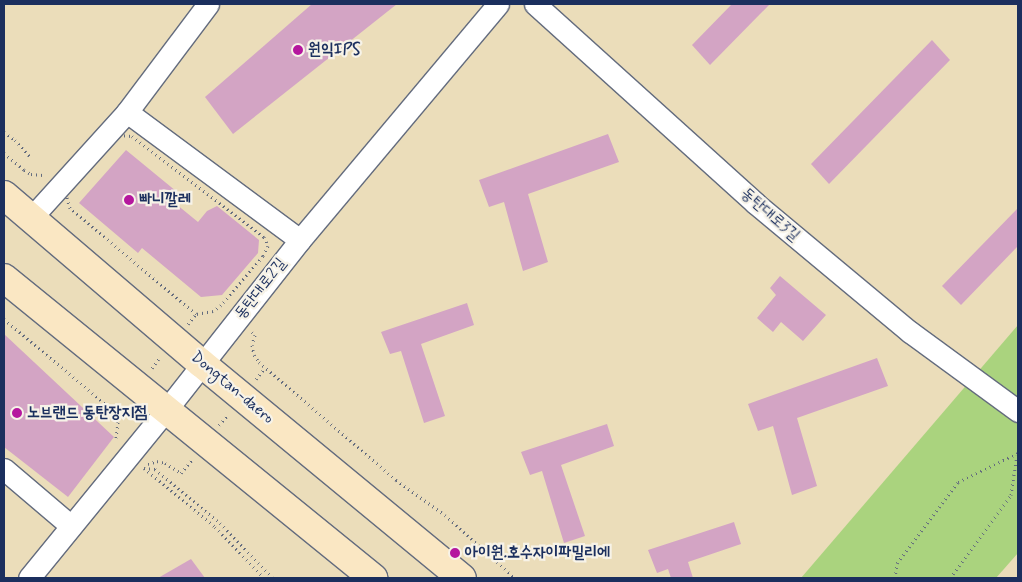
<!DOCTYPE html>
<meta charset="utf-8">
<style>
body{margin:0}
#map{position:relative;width:1022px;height:582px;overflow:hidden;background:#ebddba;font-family:Mynerve,"Poor Story",sans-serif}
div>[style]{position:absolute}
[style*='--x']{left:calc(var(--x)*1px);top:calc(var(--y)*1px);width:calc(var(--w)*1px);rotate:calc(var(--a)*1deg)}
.green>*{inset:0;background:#aad37e}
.building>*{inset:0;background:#d3a4c4}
.path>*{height:3px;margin-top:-1.5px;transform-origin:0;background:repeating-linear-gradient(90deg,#646c7e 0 1px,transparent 0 5px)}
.roads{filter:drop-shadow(1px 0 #646c7e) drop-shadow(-1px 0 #646c7e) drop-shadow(0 1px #646c7e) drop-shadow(0 -1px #646c7e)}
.minor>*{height:21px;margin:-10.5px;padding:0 10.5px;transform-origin:10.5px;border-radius:10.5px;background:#fff}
.secondary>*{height:28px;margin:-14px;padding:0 14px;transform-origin:14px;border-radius:14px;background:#fae7c3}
.dots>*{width:14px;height:14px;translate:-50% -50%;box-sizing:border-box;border:2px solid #f7f3e8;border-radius:50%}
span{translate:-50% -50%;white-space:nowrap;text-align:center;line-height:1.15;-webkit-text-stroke:4.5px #f7f3e8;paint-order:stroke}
.poi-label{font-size:16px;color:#1b2f5e;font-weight:700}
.left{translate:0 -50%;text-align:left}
.street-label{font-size:16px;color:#1b2f5e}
.frame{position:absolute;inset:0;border:5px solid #1b2f5e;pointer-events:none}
</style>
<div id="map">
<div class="green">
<div style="clip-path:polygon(1018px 325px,1018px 553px,996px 578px,801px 578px)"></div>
</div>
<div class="building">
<div style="clip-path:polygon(312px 4px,397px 4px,233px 134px,205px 97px)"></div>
<div style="clip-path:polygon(732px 4px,770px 4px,710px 65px,692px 45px)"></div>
<div style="clip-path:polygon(932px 40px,950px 60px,829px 184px,811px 164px)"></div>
<div style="clip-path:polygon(608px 134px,619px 162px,528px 194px,548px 262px,523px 271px,504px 202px,489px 207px,479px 180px)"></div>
<div style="clip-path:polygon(126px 150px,182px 196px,176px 204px,198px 222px,207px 211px,217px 206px,259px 240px,258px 253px,222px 295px,201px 297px,142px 248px,138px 253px,79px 203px)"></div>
<div style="clip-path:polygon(1018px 208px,1018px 246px,961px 305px,942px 286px)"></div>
<div style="clip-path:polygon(780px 276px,826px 315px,803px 341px,781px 322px,773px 332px,757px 318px,776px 295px,770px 288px)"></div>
<div style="clip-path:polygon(467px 303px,474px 325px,421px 344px,445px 416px,424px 423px,401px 351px,390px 354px,381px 332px)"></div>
<div style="clip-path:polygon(4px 334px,114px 437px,68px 497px,4px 447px)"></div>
<div style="clip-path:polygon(877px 358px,888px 386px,797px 418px,817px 486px,792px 495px,773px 426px,758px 431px,748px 404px)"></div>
<div style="clip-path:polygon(607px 424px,614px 446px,561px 465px,585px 536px,564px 543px,542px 471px,530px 475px,521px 452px)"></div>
<div style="clip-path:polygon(734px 522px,741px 544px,688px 562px,693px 578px,671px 578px,668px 569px,657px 573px,648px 550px)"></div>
<div style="clip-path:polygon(191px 559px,205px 578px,158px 578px)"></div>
</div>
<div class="path">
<div style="--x:4;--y:132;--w:14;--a:36"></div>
<div style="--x:15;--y:140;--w:24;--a:48"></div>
<div style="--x:119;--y:135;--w:13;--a:4"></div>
<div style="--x:132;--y:136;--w:166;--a:37.4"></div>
<div style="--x:264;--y:237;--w:10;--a:66"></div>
<div style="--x:268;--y:246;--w:11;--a:117"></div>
<div style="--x:263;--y:256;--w:65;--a:130.6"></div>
<div style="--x:221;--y:305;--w:10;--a:143"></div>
<div style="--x:213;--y:311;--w:17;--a:170"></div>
<div style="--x:196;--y:314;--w:165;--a:-139.9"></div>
<div style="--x:70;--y:208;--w:14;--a:-107"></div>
<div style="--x:66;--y:195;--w:80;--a:-48.5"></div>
<div style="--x:4;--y:153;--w:26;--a:40"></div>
<div style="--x:24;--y:170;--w:8;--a:30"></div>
<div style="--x:31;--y:174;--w:12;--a:5"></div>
<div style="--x:4;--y:319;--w:145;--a:40"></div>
<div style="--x:115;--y:412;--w:10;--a:73"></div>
<div style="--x:118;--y:422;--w:16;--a:97"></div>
<div style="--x:188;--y:324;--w:13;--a:-51"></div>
<div style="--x:252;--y:332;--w:4;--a:45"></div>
<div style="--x:255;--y:335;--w:10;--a:107"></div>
<div style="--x:252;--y:345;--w:10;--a:79"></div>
<div style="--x:254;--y:355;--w:9;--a:54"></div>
<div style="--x:259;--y:362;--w:181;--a:40.7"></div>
<div style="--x:396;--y:480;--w:60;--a:35.5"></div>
<div style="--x:445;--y:515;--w:94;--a:42"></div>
<div style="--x:152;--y:368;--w:14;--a:-54"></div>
<div style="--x:256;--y:379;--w:14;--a:-51"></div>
<div style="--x:219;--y:425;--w:13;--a:-48"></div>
<div style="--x:148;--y:464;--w:9;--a:-18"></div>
<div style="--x:157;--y:461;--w:8;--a:14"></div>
<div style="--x:165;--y:463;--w:19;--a:32"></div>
<div style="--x:181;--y:473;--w:17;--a:-50"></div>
<div style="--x:144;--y:468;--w:92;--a:39.7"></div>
<div style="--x:215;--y:527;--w:71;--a:46.1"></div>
<div style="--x:144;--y:468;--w:11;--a:5"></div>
<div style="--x:155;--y:469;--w:85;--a:39.7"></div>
<div style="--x:220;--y:523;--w:76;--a:46.1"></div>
<div style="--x:895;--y:578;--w:15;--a:-82"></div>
<div style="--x:897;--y:563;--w:101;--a:-53"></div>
<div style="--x:958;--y:482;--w:67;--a:-25.8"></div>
<div style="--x:950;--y:578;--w:103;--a:-53.7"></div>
<div style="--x:1011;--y:495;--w:40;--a:-81.5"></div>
</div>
<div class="roads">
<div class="minor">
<div style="--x:535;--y:4;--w:297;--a:42.1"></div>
<div style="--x:755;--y:203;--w:202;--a:39.8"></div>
<div style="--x:910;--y:332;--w:134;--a:36.2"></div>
<div style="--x:127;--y:112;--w:215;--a:36.5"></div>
<div style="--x:31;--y:218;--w:143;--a:-47.8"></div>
<div style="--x:127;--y:112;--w:135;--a:-53.1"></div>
<div style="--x:4;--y:469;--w:88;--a:40.4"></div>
<div style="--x:29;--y:578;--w:218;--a:-50.8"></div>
<div style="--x:167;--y:409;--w:215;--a:-51.8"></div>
<div style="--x:300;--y:240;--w:308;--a:-50"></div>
</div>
<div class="secondary">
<div style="--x:4;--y:195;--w:259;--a:40.5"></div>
<div style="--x:201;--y:363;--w:338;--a:39.5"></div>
<div style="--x:4;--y:278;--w:476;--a:39.1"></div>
</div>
</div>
<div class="dots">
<div style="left:298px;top:50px;background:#b5179e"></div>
<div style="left:129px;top:200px;background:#b5179e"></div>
<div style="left:17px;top:413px;background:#b5179e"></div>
<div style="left:455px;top:553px;background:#b5179e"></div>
</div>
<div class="poi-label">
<span class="left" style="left:308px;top:50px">원익IPS</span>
<span class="left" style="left:139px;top:200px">빠니깔레</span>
<span class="left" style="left:27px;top:413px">노브랜드 동탄장지점</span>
<span class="left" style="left:465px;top:553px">아이원.호수자이파밀리에</span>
</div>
<div class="street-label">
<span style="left:770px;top:215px;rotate:41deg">동탄대로3길</span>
<span style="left:261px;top:289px;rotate:-52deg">동탄대로2길</span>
<span style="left:232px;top:388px;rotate:40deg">Dongtan-daero</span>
</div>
<div class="frame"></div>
</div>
